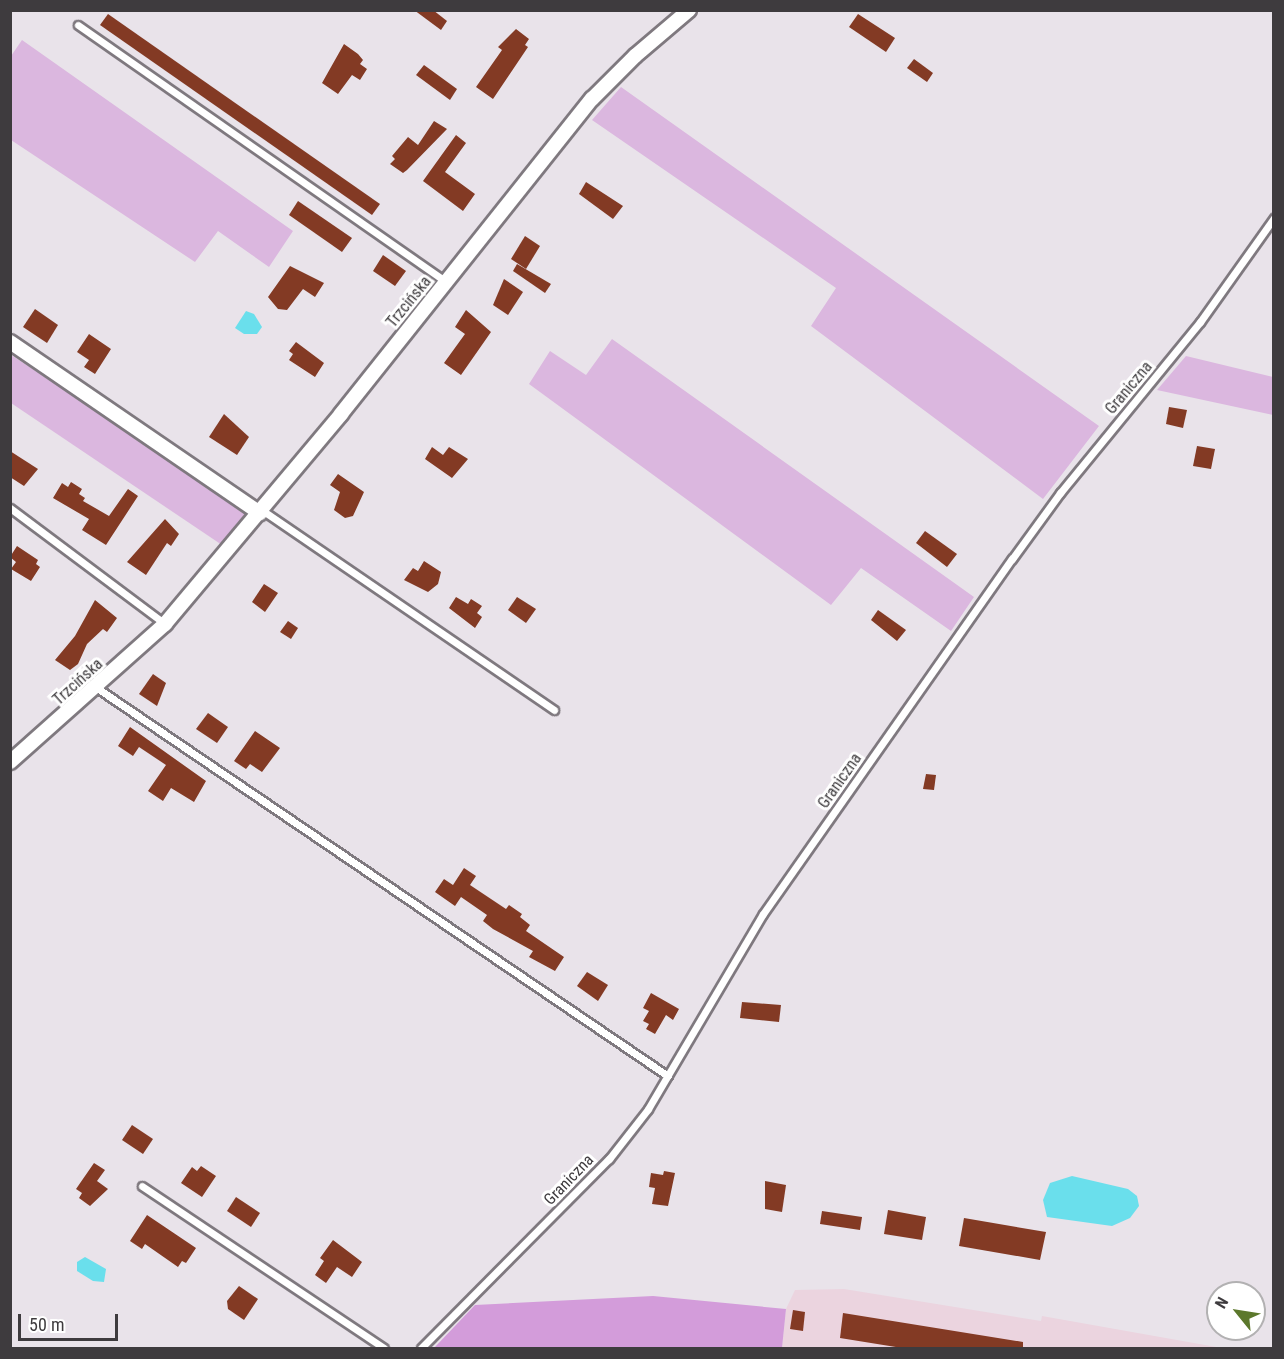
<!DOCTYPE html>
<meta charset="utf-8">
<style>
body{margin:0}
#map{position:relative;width:1284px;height:1359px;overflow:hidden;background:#e9e3ea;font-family:"Roboto Condensed",sans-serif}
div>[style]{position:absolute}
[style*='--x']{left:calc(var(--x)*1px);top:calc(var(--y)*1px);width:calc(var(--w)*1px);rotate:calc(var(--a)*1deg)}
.industrial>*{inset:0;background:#ebd4df}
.green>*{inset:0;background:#dbb7df}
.forest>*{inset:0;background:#d39cda}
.water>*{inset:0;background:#6adfec}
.building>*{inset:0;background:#833a24}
.roads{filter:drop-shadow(2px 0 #7f797f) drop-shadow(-2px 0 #7f797f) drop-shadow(0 2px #7f797f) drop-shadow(0 -2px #7f797f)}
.lane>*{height:7px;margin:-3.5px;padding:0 3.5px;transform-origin:3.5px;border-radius:3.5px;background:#fff}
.street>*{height:14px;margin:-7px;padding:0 7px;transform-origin:7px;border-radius:7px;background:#fff}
span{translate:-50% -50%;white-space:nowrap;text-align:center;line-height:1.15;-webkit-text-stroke:6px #fff;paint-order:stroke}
.street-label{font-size:16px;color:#3e3b3e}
.frame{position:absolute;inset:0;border:12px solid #3e3b3e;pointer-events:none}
.north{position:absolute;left:1206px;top:1281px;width:60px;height:60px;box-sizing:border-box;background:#fff;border:2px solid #b2b1b2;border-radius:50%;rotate:300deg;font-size:16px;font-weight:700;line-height:24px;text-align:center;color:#3e3b3e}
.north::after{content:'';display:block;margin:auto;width:21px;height:27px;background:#5c782c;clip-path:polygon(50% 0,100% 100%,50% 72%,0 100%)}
.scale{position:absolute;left:18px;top:1314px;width:100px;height:27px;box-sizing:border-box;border:3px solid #3e3b3e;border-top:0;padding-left:8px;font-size:18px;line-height:21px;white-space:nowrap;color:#3e3b3e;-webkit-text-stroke:4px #fff;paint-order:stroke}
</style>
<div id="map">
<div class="industrial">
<div style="clip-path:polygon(844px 1289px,1041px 1321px,1042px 1316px,1222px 1348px,782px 1348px,786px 1309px,795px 1290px)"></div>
</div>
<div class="green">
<div style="clip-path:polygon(22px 40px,293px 231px,269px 267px,218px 231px,195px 262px,11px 140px,11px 56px)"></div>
<div style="clip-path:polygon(621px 87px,1099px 426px,1043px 499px,811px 326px,836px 288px,592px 120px)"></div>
<div style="clip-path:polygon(612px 339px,974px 597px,951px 631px,861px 568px,831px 605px,529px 384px,550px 351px,586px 375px)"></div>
<div style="clip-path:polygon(11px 355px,180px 464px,250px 511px,222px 545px,11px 403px)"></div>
<div style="clip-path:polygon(1186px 356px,1273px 377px,1273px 415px,1157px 390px)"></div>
</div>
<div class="forest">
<div style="clip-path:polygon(653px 1296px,786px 1309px,782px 1348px,434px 1348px,475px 1305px)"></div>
</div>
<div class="water">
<div style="clip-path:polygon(246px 311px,254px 314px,262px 327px,257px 334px,244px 334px,235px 328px)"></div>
<div style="clip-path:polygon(1072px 1176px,1128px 1189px,1137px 1196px,1139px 1206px,1130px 1218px,1112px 1226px,1047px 1217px,1043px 1200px,1050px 1183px)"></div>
<div style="clip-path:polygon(85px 1257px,106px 1269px,104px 1282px,93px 1281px,77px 1271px,77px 1262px)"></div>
</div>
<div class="building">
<div style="clip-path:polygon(414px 10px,433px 10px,447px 21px,441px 30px)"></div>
<div style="clip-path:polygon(108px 14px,380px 204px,372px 215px,100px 25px)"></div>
<div style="clip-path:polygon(858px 14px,895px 38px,886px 52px,849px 27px)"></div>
<div style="clip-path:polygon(516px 29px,529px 39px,525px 45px,528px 47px,493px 99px,476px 87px,502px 50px,498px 47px)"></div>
<div style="clip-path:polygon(344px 44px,358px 54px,363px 60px,360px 64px,367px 69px,360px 80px,352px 75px,338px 94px,322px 83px)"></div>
<div style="clip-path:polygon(914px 59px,933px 73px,927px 82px,907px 68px)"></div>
<div style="clip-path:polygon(424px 65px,457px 89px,450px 100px,416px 75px)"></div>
<div style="clip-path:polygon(434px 121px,447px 129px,407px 170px,403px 173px,390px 164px,395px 159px,392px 156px,408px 137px,418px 145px)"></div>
<div style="clip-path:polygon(456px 135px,466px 143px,445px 172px,475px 194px,463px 211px,423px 181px)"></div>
<div style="clip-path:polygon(586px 182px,623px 206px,613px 219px,579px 194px)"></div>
<div style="clip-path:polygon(298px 201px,352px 238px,342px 252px,289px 215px)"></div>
<div style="clip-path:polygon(525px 236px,540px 246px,526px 269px,511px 259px)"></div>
<div style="clip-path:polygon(383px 255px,406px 271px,395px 286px,373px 271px)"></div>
<div style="clip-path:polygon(517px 264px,551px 284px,545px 293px,513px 271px)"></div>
<div style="clip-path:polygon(290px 266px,324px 283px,315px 297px,303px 289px,287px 310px,278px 309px,268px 297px)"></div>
<div style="clip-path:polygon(504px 279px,523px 292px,508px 315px,493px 305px)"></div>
<div style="clip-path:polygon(35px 309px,58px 325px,47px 343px,23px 327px)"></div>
<div style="clip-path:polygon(466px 310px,491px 332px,461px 375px,444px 363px,465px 334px,455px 327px)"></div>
<div style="clip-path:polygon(89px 334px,111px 349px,95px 374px,84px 367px,89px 360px,77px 352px)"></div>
<div style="clip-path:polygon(296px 342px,324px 363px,315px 377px,289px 360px,293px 354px,289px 351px)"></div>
<div style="clip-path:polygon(1169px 407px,1187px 410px,1183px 428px,1166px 424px)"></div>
<div style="clip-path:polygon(224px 414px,249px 437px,237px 455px,209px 437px)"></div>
<div style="clip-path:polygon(1197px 446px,1215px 449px,1211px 469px,1193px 466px)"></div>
<div style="clip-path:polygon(432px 447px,443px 455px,449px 447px,468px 459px,452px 478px,425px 459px)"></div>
<div style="clip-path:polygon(10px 451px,38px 469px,24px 486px,10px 477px)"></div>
<div style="clip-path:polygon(338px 474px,364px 492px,353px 516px,345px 518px,334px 510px,340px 492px,330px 485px)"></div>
<div style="clip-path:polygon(71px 482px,82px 489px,79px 494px,85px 498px,83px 501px,109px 516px,128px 489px,138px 496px,106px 545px,82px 530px,89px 519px,53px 498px,62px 483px,68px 487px)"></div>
<div style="clip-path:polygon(165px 519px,179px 534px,171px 546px,167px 543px,146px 575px,127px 562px)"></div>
<div style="clip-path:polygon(925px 531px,957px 554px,947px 567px,916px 543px)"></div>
<div style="clip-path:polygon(17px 546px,38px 560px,36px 564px,40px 567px,31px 581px,11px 569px,16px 562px,10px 557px)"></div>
<div style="clip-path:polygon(424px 561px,441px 572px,438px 584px,428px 592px,404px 580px,413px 568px,418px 571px)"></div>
<div style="clip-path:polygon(264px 584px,278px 593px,265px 612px,252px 602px)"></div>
<div style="clip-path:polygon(456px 597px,468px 604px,471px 599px,482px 606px,477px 613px,482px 617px,475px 628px,449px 608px)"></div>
<div style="clip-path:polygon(517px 597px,536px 609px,526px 623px,508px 610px)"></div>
<div style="clip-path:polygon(95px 600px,117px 618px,107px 632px,103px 629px,87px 644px,78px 664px,70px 670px,55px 660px,75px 636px)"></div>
<div style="clip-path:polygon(878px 610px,906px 630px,897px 641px,871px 620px)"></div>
<div style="clip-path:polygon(288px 621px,298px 628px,291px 639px,280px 632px)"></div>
<div style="clip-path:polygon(153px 674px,166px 683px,157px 706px,139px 694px)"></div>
<div style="clip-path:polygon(208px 713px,228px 727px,217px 743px,196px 729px)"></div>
<div style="clip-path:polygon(130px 727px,206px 781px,194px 802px,171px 788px,163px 801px,148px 791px,166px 765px,139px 747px,133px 756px,118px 746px)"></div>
<div style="clip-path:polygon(255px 731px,280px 748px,262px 772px,250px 764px,246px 769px,234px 761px)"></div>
<div style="clip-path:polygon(926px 774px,936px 775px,934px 790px,923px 789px)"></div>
<div style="clip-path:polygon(464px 868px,476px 876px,470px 885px,506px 909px,509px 905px,522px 914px,520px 917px,530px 925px,526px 931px,564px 957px,555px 971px,529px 957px,533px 951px,493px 929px,483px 921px,487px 915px,461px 897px,455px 906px,435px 892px,444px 879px,453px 885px)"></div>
<div style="clip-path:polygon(587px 972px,608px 985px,598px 1001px,577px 986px)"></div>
<div style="clip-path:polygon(651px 993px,679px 1009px,673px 1020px,666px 1015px,655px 1034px,646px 1029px,649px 1024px,643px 1021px,649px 1011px,643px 1008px)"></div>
<div style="clip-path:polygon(742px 1002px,781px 1005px,779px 1022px,740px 1018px)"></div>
<div style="clip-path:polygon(132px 1125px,153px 1139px,143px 1154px,122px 1140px)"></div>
<div style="clip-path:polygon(94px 1163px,105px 1170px,97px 1181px,108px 1189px,90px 1206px,79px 1198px,82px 1193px,76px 1189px)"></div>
<div style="clip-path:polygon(201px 1166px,216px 1176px,202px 1197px,181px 1183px,192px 1167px,197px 1171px)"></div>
<div style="clip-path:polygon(664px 1171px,675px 1173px,668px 1206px,652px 1204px,655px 1188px,649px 1187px,651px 1173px,663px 1175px)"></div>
<div style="clip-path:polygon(765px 1181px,786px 1185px,782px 1212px,765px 1209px)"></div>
<div style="clip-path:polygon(236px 1197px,260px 1213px,251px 1227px,227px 1211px)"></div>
<div style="clip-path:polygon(888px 1210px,926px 1217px,922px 1240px,884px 1234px)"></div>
<div style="clip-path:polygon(822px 1211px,862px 1217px,860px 1230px,820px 1224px)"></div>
<div style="clip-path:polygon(147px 1215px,196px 1248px,186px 1263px,182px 1261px,178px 1267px,145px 1244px,142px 1249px,130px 1241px)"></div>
<div style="clip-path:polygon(964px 1218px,1046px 1232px,1040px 1260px,959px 1246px)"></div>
<div style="clip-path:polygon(333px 1240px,362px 1262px,352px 1277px,337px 1267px,326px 1283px,315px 1275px,324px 1261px,320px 1258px)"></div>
<div style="clip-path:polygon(239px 1286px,258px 1299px,244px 1320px,228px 1309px,227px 1301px)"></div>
<div style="clip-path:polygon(793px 1310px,805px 1312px,803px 1331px,790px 1329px)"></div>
<div style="clip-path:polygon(843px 1313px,1023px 1342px,1023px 1348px,902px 1348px,840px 1338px)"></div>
</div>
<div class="roads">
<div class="lane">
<div style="--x:78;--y:25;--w:449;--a:34.9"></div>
<div style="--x:10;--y:508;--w:194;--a:36.8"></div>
<div style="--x:262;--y:510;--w:354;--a:34.4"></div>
<div style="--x:97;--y:688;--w:690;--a:34.2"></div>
<div style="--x:142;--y:1186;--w:291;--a:33.8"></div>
<div style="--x:421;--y:1348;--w:267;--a:-45.2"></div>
<div style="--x:609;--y:1159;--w:63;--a:-52"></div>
<div style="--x:648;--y:1109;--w:226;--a:-59.5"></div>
<div style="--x:763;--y:914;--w:434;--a:-55"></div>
<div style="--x:1012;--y:559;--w:82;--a:-54"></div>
<div style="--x:1060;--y:493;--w:221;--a:-50.7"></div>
<div style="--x:1200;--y:322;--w:128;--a:-54.6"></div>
</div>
<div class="street">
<div style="--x:10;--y:342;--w:303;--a:34.4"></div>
<div style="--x:10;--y:762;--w:208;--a:-41.7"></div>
<div style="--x:165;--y:624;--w:274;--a:-50"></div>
<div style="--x:341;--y:414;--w:403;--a:-51.5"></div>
<div style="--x:592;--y:99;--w:61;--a:-45"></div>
<div style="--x:635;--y:56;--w:71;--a:-40.4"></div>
</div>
</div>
<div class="street-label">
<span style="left:409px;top:302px;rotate:-51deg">Trzcińska</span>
<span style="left:1129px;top:388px;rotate:-50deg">Graniczna</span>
<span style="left:78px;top:682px;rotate:-42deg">Trzcińska</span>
<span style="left:840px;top:781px;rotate:-55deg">Graniczna</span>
<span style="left:569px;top:1180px;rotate:-46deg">Graniczna</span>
</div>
<div class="frame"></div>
<div class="north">N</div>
<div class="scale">50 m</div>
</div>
